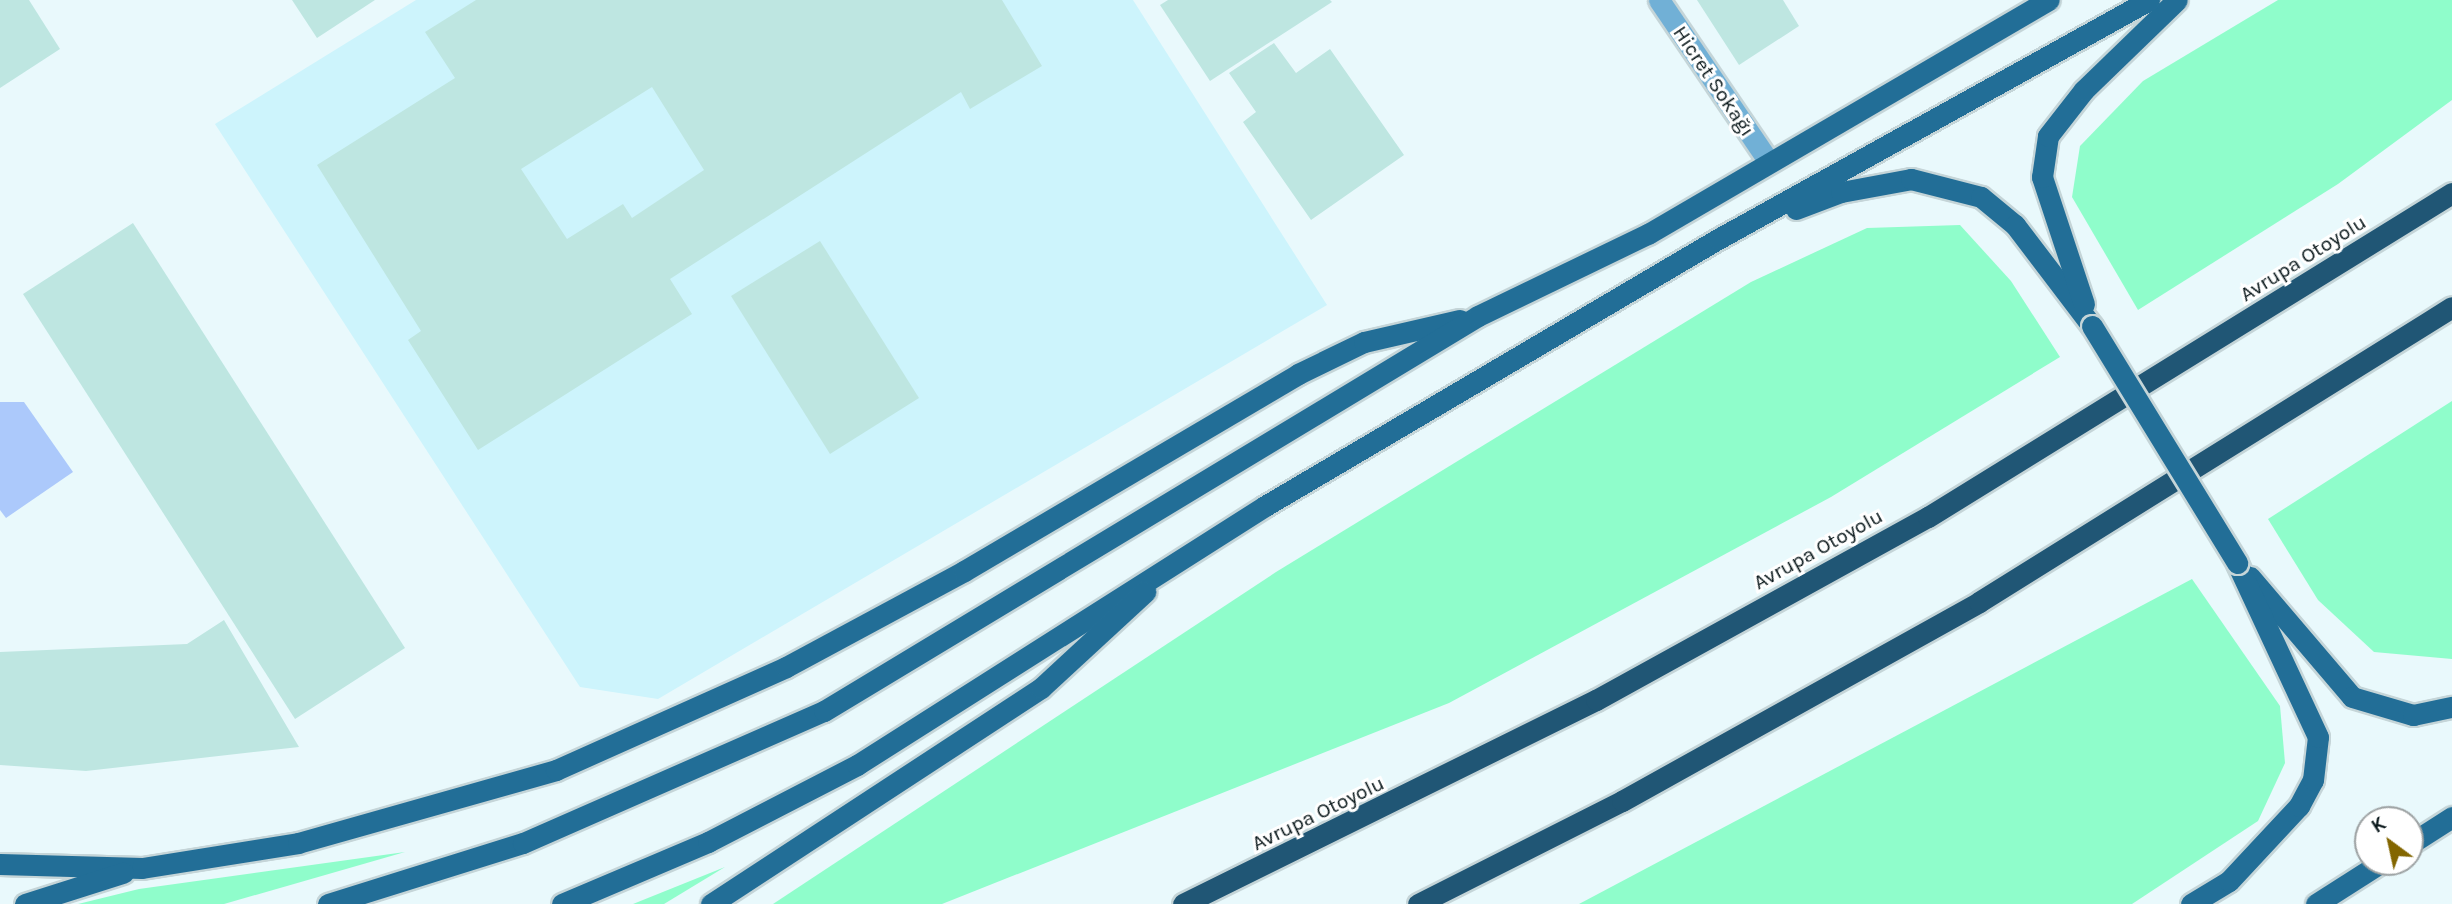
<!DOCTYPE html>
<meta charset="utf-8">
<style>
body{margin:0}
#map{position:relative;width:2452px;height:904px;overflow:hidden;background:#e9f9fc;font-family:Karla,sans-serif}
div>[style]{position:absolute}
[style*='--x']{left:calc(var(--x)*1px);top:calc(var(--y)*1px);width:calc(var(--w)*1px);rotate:calc(var(--a)*1deg)}
.built>*{inset:0;background:#cdf4fc}
.green>*{inset:0;background:#8ffdcb}
.water>*{inset:0;background:#acc9fb}
.building>*{inset:0;background:#bee6e1}
.roads{filter:drop-shadow(2px 0 #c5d5d8) drop-shadow(-2px 0 #c5d5d8) drop-shadow(0 2px #c5d5d8) drop-shadow(0 -2px #c5d5d8)}
.minor>*{height:21px;margin:-10.5px;padding:0 10.5px;transform-origin:10.5px;border-radius:10.5px;background:#71b0d6}
.major>*{height:21px;margin:-10.5px;padding:0 10.5px;transform-origin:10.5px;border-radius:10.5px;background:#226e97}
.highway>*{height:21px;margin:-10.5px;padding:0 10.5px;transform-origin:10.5px;border-radius:10.5px;background:#205675}
.bridges{filter:drop-shadow(2px 0 #c5d5d8) drop-shadow(-2px 0 #c5d5d8) drop-shadow(0 2px #c5d5d8) drop-shadow(0 -2px #c5d5d8)}
.major-bridge>*{height:21px;margin:-10.5px;padding:0 10.5px;transform-origin:10.5px;border-radius:10.5px;background:#226e97}
span{translate:-50% -50%;white-space:nowrap;text-align:center;line-height:1.15;-webkit-text-stroke:6px #fff;paint-order:stroke}
.street-label{font-size:21px;color:#09171a}
.north{position:absolute;left:2354px;top:806px;width:70px;height:70px;box-sizing:border-box;background:#fff;border:2px solid #9da2a3;border-radius:50%;rotate:327deg;font-size:19px;font-weight:700;line-height:28px;text-align:center;color:#09171a}
.north::after{content:'';display:block;margin:auto;width:24px;height:32px;background:#836600;clip-path:polygon(50% 0,100% 100%,50% 72%,0 100%)}
</style>
<div id="map">
<div class="built">
<div style="clip-path:polygon(416px 0,1133px 0,1327px 305px,658px 699px,580px 687px,215px 124px)"></div>
</div>
<div class="green">
<div style="clip-path:polygon(2278px 0,2452px 0,2452px 100px,2338px 184px,2138px 310px,2072px 197px,2080px 146px,2143px 81px)"></div>
<div style="clip-path:polygon(1960px 225px,2011px 281px,2060px 357px,1831px 497px,1449px 703px,942px 904px,773px 904px,1276px 572px,1751px 282px,1867px 228px)"></div>
<div style="clip-path:polygon(2452px 401px,2452px 659px,2374px 652px,2318px 600px,2268px 519px)"></div>
<div style="clip-path:polygon(2192px 579px,2280px 706px,2285px 763px,2258px 821px,2132px 904px,1579px 904px)"></div>
<div style="clip-path:polygon(405px 852px,224px 904px,78px 904px,139px 889px)"></div>
<div style="clip-path:polygon(725px 867px,664px 904px,633px 904px)"></div>
</div>
<div class="water">
<div style="clip-path:polygon(0 402px,24px 402px,73px 472px,6px 518px,0 510px)"></div>
</div>
<div class="building">
<div style="clip-path:polygon(0 0,29px 0,60px 49px,0 88px)"></div>
<div style="clip-path:polygon(292px 0,375px 0,317px 38px)"></div>
<div style="clip-path:polygon(evenodd,476px 0,1002px 0,1042px 66px,970px 109px,961px 92px,670px 279px,692px 314px,478px 450px,408px 340px,421px 331px,317px 165px,455px 78px,425px 32px,476px 0,652px 87px,704px 170px,632px 218px,623px 204px,567px 239px,521px 169px,652px 87px)"></div>
<div style="clip-path:polygon(1168px 0,1330px 0,1332px 2px,1210px 81px,1160px 5px)"></div>
<div style="clip-path:polygon(1697px 0,1783px 0,1799px 26px,1739px 65px)"></div>
<div style="clip-path:polygon(1274px 43px,1296px 73px,1330px 49px,1404px 155px,1311px 220px,1243px 122px,1256px 112px,1229px 73px)"></div>
<div style="clip-path:polygon(133px 223px,405px 648px,295px 719px,23px 294px)"></div>
<div style="clip-path:polygon(820px 241px,919px 398px,830px 454px,731px 296px)"></div>
<div style="clip-path:polygon(224px 620px,299px 747px,86px 771px,0 765px,0 652px,187px 644px)"></div>
</div>
<div class="roads">
<div class="minor">
<div style="--x:1659;--y:0;--w:196;--a:55.8"></div>
</div>
<div class="major">
<div style="--x:1796;--y:209;--w:48;--a:-20.7"></div>
<div style="--x:1841;--y:192;--w:71;--a:-10.5"></div>
<div style="--x:1911;--y:179;--w:72;--a:14.4"></div>
<div style="--x:1981;--y:197;--w:44;--a:39.5"></div>
<div style="--x:2015;--y:225;--w:127;--a:52.7"></div>
<div style="--x:2084;--y:304;--w:134;--a:-108.3"></div>
<div style="--x:2042;--y:177;--w:41;--a:-81.7"></div>
<div style="--x:2048;--y:136;--w:58;--a:-52"></div>
<div style="--x:2084;--y:90;--w:129;--a:-44.1"></div>
<div style="--x:2250;--y:577;--w:157;--a:49.6"></div>
<div style="--x:2352;--y:697;--w:64;--a:16.4"></div>
<div style="--x:2413;--y:715;--w:40;--a:-12"></div>
<div style="--x:2410;--y:844;--w:50;--a:-32.7"></div>
<div style="--x:0;--y:864;--w:142;--a:1.6"></div>
<div style="--x:142;--y:868;--w:158;--a:-9.1"></div>
<div style="--x:298;--y:843;--w:268;--a:-15.8"></div>
<div style="--x:556;--y:770;--w:252;--a:-24.1"></div>
<div style="--x:786;--y:667;--w:202;--a:-28.3"></div>
<div style="--x:964;--y:571;--w:388;--a:-30.5"></div>
<div style="--x:1298;--y:374;--w:73;--a:-25.9"></div>
<div style="--x:1364;--y:342;--w:98;--a:-13"></div>
<div style="--x:25;--y:904;--w:103;--a:-17.6"></div>
<div style="--x:328;--y:904;--w:204;--a:-17.4"></div>
<div style="--x:523;--y:843;--w:329;--a:-23.7"></div>
<div style="--x:824;--y:711;--w:764;--a:-31.13"></div>
<div style="--x:1478;--y:316;--w:189;--a:-25.8"></div>
<div style="--x:1648;--y:234;--w:464;--a:-30.3"></div>
<div style="--x:562;--y:904;--w:159;--a:-23"></div>
<div style="--x:708;--y:842;--w:168;--a:-27.3"></div>
<div style="--x:857;--y:765;--w:483;--a:-32.4"></div>
<div style="--x:1265;--y:506;--w:526;--a:-30.52"></div>
<div style="--x:1718;--y:239;--w:493;--a:-29"></div>
<div style="--x:711;--y:904;--w:394;--a:-33.2"></div>
<div style="--x:1041;--y:688;--w:142;--a:-42.7"></div>
<div style="--x:2191;--y:904;--w:44;--a:-31.2"></div>
<div style="--x:2229;--y:881;--w:103;--a:-47"></div>
<div style="--x:2299;--y:806;--w:30;--a:-62"></div>
<div style="--x:2313;--y:780;--w:43;--a:-83.4"></div>
<div style="--x:2318;--y:737;--w:192;--a:-115"></div>
<div style="--x:2316;--y:904;--w:78;--a:-32.5"></div>
</div>
<div class="highway">
<div style="--x:1183;--y:904;--w:461;--a:-26.3"></div>
<div style="--x:1596;--y:700;--w:379;--a:-28.9"></div>
<div style="--x:1928;--y:517;--w:616;--a:-31.73"></div>
<div style="--x:1418;--y:904;--w:229;--a:-26.8"></div>
<div style="--x:1622;--y:801;--w:409;--a:-29.1"></div>
<div style="--x:1979;--y:602;--w:557;--a:-31.95"></div>
</div>
</div>
<div class="bridges">
<div class="major-bridge">
<div style="--x:2092;--y:326;--w:278;--a:58.5"></div>
</div>
</div>
<div class="street-label">
<span style="left:1714px;top:81px;rotate:56deg">Hicret Sokağı</span>
<span style="left:2303px;top:258px;rotate:-32deg">Avrupa Otoyolu</span>
<span style="left:1818px;top:549px;rotate:-29deg">Avrupa Otoyolu</span>
<span style="left:1318px;top:813px;rotate:-26deg">Avrupa Otoyolu</span>
</div>
<div class="north">K</div>
</div>
